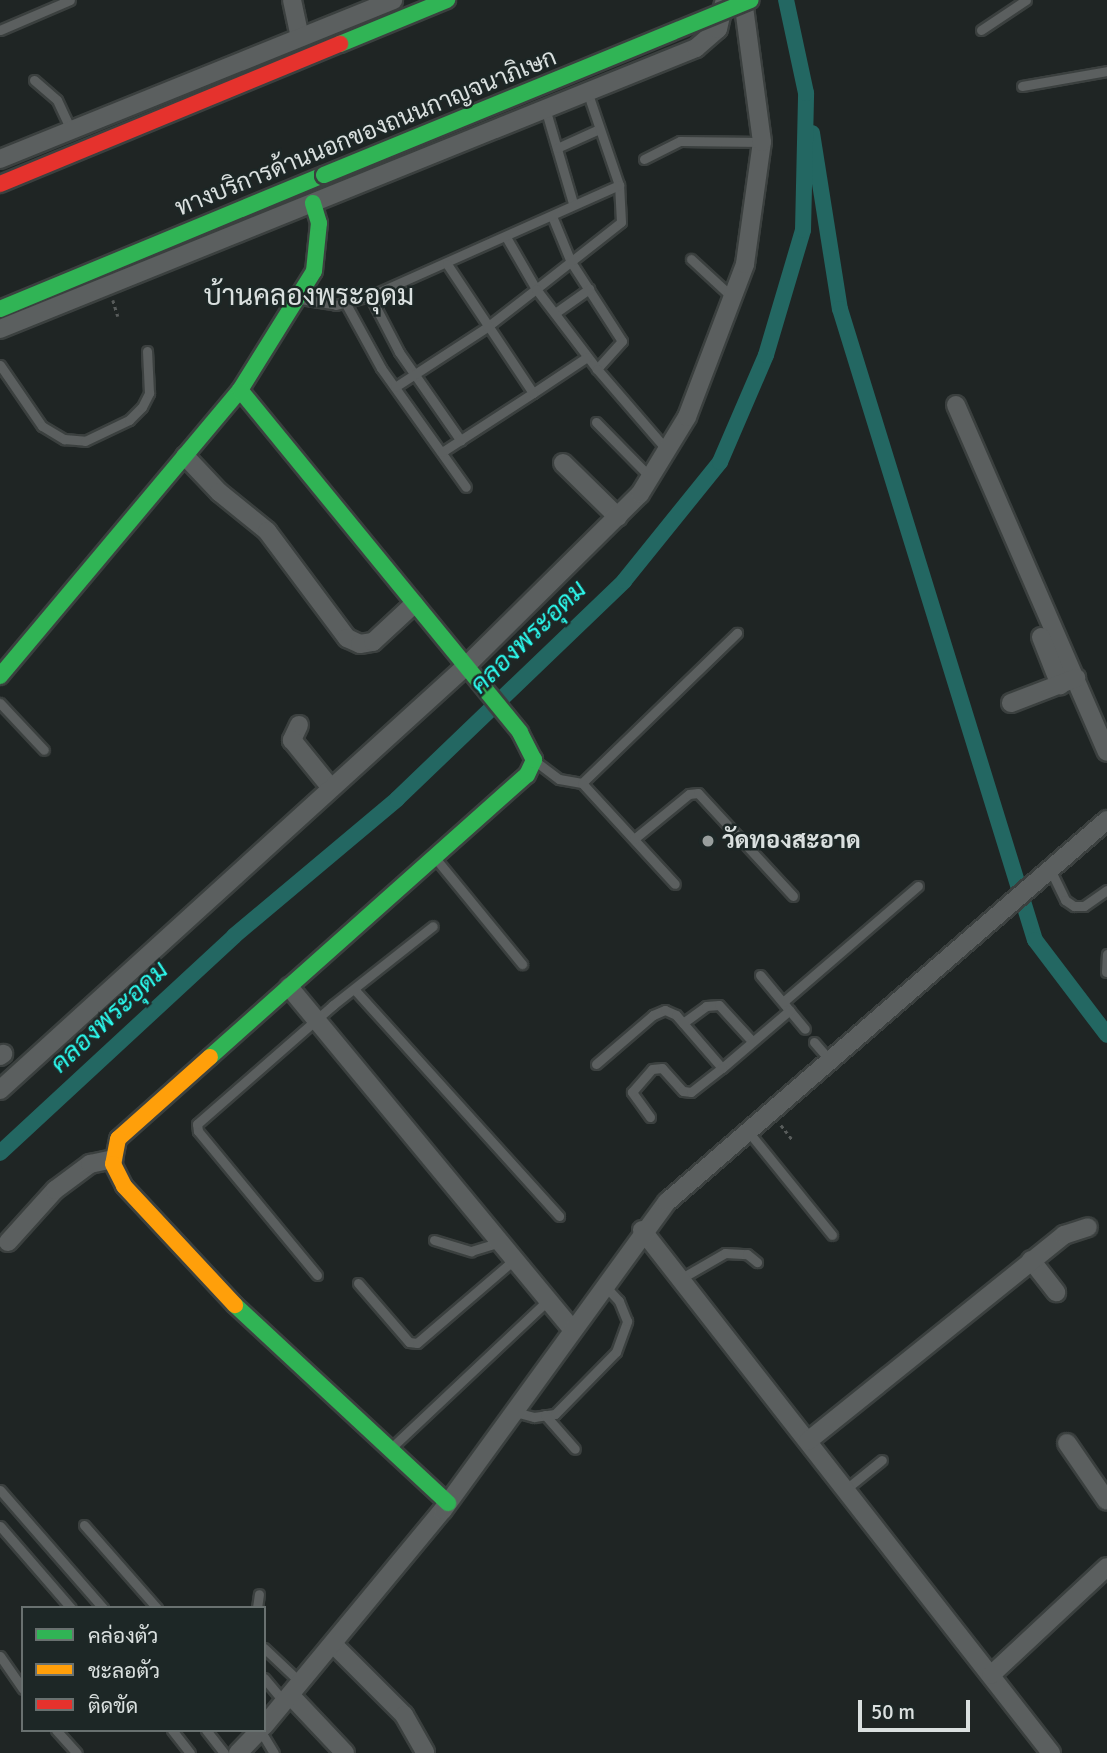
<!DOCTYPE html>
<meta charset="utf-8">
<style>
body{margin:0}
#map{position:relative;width:1107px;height:1753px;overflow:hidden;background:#1f2524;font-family:Signika,Sarabun,sans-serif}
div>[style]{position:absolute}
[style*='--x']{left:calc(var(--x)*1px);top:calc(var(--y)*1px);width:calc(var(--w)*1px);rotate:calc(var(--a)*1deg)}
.canal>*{height:16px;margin:-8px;padding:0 8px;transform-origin:8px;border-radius:8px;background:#236762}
.path>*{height:2.5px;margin-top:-1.25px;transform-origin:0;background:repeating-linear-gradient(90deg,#585c5b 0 3.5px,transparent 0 7px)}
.roads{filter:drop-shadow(2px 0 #3b403f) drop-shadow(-2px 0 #3b403f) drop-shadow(0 2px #3b403f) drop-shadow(0 -2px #3b403f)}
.lane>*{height:9px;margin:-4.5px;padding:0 4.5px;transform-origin:4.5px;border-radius:4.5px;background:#5b5f5f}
.street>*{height:18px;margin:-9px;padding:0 9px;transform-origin:9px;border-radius:9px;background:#5b5f5f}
.fast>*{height:16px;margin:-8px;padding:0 8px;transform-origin:8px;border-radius:8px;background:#30b455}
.slow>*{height:16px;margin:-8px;padding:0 8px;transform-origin:8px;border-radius:8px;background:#ff9f0a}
.jam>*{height:16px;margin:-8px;padding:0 8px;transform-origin:8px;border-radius:8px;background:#e5322d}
.bridges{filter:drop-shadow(2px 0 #3b403f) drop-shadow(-2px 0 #3b403f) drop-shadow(0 2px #3b403f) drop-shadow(0 -2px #3b403f)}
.fast-bridge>*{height:16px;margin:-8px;padding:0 8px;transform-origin:8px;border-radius:8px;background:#30b455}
.dots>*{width:19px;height:19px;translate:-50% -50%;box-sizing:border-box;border:4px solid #1d2726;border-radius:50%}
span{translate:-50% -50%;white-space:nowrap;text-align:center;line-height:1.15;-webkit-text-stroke:5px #1d2726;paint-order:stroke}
.street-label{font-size:24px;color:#dae0df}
.poi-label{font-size:24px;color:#dae0df;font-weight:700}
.left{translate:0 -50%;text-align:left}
.water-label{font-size:26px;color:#2cfbef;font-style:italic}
.quarter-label{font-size:28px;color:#dae0df}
.legend{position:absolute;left:21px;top:1606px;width:245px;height:126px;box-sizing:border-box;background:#1d2726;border:2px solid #697170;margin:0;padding:9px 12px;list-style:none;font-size:21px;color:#dae0df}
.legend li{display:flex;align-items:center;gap:14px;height:35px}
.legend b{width:35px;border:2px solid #697170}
.scale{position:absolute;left:858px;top:1700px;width:112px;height:32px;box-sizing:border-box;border:4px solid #dae0df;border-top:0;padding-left:9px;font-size:21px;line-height:24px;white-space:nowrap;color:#dae0df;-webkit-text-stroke:5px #1d2726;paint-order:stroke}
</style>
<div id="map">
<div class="canal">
<div style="--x:812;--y:133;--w:178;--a:81"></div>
<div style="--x:840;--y:309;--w:660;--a:72.83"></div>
<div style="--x:1035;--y:940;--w:119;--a:52.8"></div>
<div style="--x:0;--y:1153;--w:319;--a:-42.8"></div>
<div style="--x:234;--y:936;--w:213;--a:-40"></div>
<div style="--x:397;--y:799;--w:315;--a:-43.8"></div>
<div style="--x:624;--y:581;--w:153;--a:-51.1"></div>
<div style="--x:720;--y:462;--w:116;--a:-66.7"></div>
<div style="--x:766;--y:355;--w:130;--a:-73.5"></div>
<div style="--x:803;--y:230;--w:137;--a:-88.7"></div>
<div style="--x:806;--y:93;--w:95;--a:-102.1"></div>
</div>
<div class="path">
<div style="--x:113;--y:300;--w:17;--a:73"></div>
<div style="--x:781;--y:1125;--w:18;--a:52"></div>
</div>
<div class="roads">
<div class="lane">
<div style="--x:0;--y:30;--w:76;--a:-23.2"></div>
<div style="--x:981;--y:30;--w:54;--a:-33.7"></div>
<div style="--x:34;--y:80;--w:30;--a:41"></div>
<div style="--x:57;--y:100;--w:33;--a:65"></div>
<div style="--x:1022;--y:86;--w:86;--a:-10"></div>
<div style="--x:545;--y:108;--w:99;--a:73.6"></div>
<div style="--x:557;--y:148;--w:46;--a:-24.3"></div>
<div style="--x:644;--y:159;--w:40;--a:-26.6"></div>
<div style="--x:680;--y:141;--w:82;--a:0.7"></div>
<div style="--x:552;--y:216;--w:50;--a:67.6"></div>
<div style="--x:571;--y:262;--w:94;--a:57.2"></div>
<div style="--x:622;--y:341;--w:38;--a:132"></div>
<div style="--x:506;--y:237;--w:60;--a:60"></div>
<div style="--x:536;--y:289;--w:108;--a:-38.2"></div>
<div style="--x:621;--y:222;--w:37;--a:-93"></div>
<div style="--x:619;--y:185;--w:99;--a:-108.8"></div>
<div style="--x:691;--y:259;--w:56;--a:42.8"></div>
<div style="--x:370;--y:296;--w:63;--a:62.6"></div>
<div style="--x:399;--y:352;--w:108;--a:55.1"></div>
<div style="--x:300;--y:299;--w:36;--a:9"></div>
<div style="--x:336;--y:305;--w:35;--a:-15"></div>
<div style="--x:370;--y:296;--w:273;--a:-24"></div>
<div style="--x:346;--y:304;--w:73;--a:61.3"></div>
<div style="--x:381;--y:368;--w:146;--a:54.5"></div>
<div style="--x:555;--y:313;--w:42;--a:-35.2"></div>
<div style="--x:0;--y:365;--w:74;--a:55.5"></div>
<div style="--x:42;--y:426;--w:26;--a:31"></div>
<div style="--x:64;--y:439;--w:21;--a:5"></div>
<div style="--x:85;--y:441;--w:49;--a:-25.5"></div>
<div style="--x:129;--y:420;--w:18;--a:-45"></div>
<div style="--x:142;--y:407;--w:16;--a:-63"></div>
<div style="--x:149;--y:393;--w:42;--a:-92.7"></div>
<div style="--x:395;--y:387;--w:110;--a:-33.1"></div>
<div style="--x:487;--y:327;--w:62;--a:-37.8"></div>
<div style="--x:536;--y:289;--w:101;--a:52.7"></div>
<div style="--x:597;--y:369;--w:107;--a:49.2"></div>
<div style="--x:533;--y:393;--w:65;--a:-33.7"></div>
<div style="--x:596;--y:422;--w:78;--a:45.5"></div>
<div style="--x:442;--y:452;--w:108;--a:-33"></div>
<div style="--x:533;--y:393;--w:155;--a:-123.7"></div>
<div style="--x:0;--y:703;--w:64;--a:46.9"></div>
<div style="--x:535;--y:761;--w:30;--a:37"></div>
<div style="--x:559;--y:779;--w:23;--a:10"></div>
<div style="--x:582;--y:783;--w:216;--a:-44.1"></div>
<div style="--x:582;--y:783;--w:137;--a:47.4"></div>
<div style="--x:634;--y:839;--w:71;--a:-39.3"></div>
<div style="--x:689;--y:794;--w:9;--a:-6"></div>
<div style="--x:698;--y:793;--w:140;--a:47.3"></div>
<div style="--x:436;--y:859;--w:136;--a:50.7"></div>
<div style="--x:1049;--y:867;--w:37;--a:64"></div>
<div style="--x:1065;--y:900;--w:11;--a:34"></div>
<div style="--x:1074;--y:906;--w:10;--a:0"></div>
<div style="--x:1084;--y:906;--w:28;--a:-35"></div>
<div style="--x:1106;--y:972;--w:18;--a:-87"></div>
<div style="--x:760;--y:975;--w:70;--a:50.2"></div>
<div style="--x:354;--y:989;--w:306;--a:47.9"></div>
<div style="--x:783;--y:1002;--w:178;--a:-40.7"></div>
<div style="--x:683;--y:1023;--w:29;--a:-36"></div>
<div style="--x:706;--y:1006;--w:13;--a:-4"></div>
<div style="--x:719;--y:1005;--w:49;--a:47.5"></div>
<div style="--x:814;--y:1042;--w:23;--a:49"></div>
<div style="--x:596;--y:1064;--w:75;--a:-40.7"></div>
<div style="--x:653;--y:1015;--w:13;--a:-23"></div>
<div style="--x:665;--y:1010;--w:12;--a:24"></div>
<div style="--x:676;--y:1015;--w:70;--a:49"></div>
<div style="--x:722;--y:1068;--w:89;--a:-40.5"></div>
<div style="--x:650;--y:1117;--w:31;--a:-126"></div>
<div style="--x:632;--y:1092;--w:30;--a:-49"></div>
<div style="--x:652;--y:1069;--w:10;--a:-6"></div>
<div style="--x:662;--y:1068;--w:31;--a:48"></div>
<div style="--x:683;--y:1091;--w:8;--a:7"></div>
<div style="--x:691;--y:1092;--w:39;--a:-38"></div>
<div style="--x:747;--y:1130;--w:135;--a:51"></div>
<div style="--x:434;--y:1240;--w:39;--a:17"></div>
<div style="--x:471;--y:1251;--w:30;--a:-17"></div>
<div style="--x:317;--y:1275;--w:187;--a:-129.6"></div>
<div style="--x:198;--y:1131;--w:7;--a:-98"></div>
<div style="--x:197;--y:1124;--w:181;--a:-41.2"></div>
<div style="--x:333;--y:1005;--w:127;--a:-38.3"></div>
<div style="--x:680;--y:1279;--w:52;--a:-30"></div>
<div style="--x:725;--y:1253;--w:22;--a:3"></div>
<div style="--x:747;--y:1254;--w:13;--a:39"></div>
<div style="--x:358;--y:1283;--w:78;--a:49.2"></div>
<div style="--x:409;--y:1342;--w:8;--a:7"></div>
<div style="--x:417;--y:1343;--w:128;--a:-40.6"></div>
<div style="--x:515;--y:1412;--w:20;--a:15"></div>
<div style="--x:534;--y:1417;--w:21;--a:-8"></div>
<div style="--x:555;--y:1414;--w:87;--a:-45.5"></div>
<div style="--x:616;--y:1352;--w:33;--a:-70"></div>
<div style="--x:627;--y:1321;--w:22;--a:-112"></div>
<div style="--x:619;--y:1301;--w:21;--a:-133"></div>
<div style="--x:545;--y:1415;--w:45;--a:48.6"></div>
<div style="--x:391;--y:1448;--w:216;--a:-43.3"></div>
<div style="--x:846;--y:1489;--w:46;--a:-38.9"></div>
<div style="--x:0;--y:1490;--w:157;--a:48.9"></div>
<div style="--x:84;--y:1525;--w:111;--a:48.7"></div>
<div style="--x:0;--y:1526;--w:108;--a:49.1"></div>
<div style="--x:257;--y:1608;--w:14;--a:-82"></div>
<div style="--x:264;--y:1648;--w:51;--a:43.4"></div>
<div style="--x:0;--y:1656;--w:40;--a:55.1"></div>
<div style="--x:264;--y:1678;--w:31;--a:50"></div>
<div style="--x:56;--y:1730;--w:31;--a:48"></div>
<div style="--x:172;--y:1730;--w:29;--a:52"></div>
<div style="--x:206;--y:1730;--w:29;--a:52"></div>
<div style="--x:260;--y:1730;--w:27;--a:59"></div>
</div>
<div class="street">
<div style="--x:292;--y:0;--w:38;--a:78"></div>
<div style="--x:0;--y:159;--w:424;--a:-22"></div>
<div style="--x:0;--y:329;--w:751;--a:-21.99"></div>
<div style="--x:696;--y:48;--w:29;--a:-41"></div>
<div style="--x:718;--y:29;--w:27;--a:-77"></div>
<div style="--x:956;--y:405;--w:378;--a:66.5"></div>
<div style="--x:185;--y:456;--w:50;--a:46.6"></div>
<div style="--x:219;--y:492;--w:62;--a:39.1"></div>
<div style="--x:267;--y:531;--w:134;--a:53.2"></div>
<div style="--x:347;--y:638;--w:14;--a:25"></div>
<div style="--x:360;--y:644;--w:13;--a:-9"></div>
<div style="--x:373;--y:642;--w:56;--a:-42.8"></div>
<div style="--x:563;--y:463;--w:77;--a:44.5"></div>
<div style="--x:1041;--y:637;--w:52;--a:68.4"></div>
<div style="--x:1011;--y:703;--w:70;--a:-21"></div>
<div style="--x:299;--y:725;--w:17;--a:115"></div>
<div style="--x:292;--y:740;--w:62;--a:50.9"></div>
<div style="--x:289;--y:987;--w:444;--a:50.4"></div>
<div style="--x:0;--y:1056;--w:4;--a:-34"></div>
<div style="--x:0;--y:1090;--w:629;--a:-42.29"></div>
<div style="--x:465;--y:667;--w:246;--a:-44.7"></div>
<div style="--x:640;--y:494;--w:90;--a:-58.6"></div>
<div style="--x:687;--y:417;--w:164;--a:-69.2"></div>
<div style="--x:745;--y:264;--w:123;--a:-82.1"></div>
<div style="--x:762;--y:142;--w:143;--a:-97.6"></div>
<div style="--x:642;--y:1230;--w:664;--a:51.97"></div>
<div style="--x:8;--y:1242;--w:70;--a:-47.9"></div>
<div style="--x:55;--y:1190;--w:44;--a:-36.6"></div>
<div style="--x:90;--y:1164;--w:24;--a:-12"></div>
<div style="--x:1031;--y:1260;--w:41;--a:52"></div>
<div style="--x:808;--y:1441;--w:329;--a:-38.8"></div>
<div style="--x:1064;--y:1235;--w:25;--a:-18"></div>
<div style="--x:1067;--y:1443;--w:70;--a:55.4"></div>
<div style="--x:334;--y:1645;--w:99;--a:45"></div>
<div style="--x:404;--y:1715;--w:43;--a:60.4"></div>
<div style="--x:991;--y:1675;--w:158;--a:-43"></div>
<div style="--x:292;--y:1697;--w:77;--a:46.6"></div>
<div style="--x:264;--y:1726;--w:281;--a:-50.4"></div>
<div style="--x:443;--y:1510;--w:381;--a:-54"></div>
<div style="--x:667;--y:1202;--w:583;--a:-40.96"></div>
<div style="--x:238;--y:1753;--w:32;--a:-46"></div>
</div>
<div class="fast">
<div style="--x:340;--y:44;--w:116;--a:-22.4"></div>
<div style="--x:0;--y:309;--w:351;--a:-22.5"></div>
<div style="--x:0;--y:676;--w:373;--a:-50"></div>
<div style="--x:240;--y:390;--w:140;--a:-58.1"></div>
<div style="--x:314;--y:271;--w:48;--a:-84.1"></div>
<div style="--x:319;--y:223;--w:21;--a:-107"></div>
<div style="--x:210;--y:1057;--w:424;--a:-41.7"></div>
<div style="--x:527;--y:775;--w:17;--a:-65"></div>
<div style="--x:534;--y:760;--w:31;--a:-117"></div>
<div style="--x:520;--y:732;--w:442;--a:-129.3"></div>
<div style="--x:235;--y:1305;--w:291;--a:42.9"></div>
</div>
<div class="slow">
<div style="--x:210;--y:1057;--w:123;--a:138.3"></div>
<div style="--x:118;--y:1139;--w:25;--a:101"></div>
<div style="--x:113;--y:1164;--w:25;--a:63"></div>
<div style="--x:124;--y:1186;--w:163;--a:47"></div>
</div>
<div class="jam">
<div style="--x:0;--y:184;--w:368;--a:-22.4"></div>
</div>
</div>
<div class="bridges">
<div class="fast-bridge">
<div style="--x:324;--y:175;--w:461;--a:-22.3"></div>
</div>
</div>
<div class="dots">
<div style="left:708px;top:841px;background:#999f9e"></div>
</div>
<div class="street-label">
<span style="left:366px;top:133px;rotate:-22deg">ทางบริการด้านนอกของถนนกาญจนาภิเษก</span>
</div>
<div class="poi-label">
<span class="left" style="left:722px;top:841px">วัดทองสะอาด</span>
</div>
<div class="water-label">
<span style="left:529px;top:638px;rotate:-44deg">คลองพระอุดม</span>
<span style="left:110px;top:1018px;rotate:-43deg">คลองพระอุดม</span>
</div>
<div class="quarter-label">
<span style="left:309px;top:296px">บ้านคลองพระอุดม</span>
</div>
<ul class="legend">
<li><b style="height:9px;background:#30b455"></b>คล่องตัว</li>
<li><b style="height:9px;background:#ff9f0a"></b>ชะลอตัว</li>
<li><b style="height:9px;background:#e5322d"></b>ติดขัด</li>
</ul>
<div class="scale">50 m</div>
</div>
